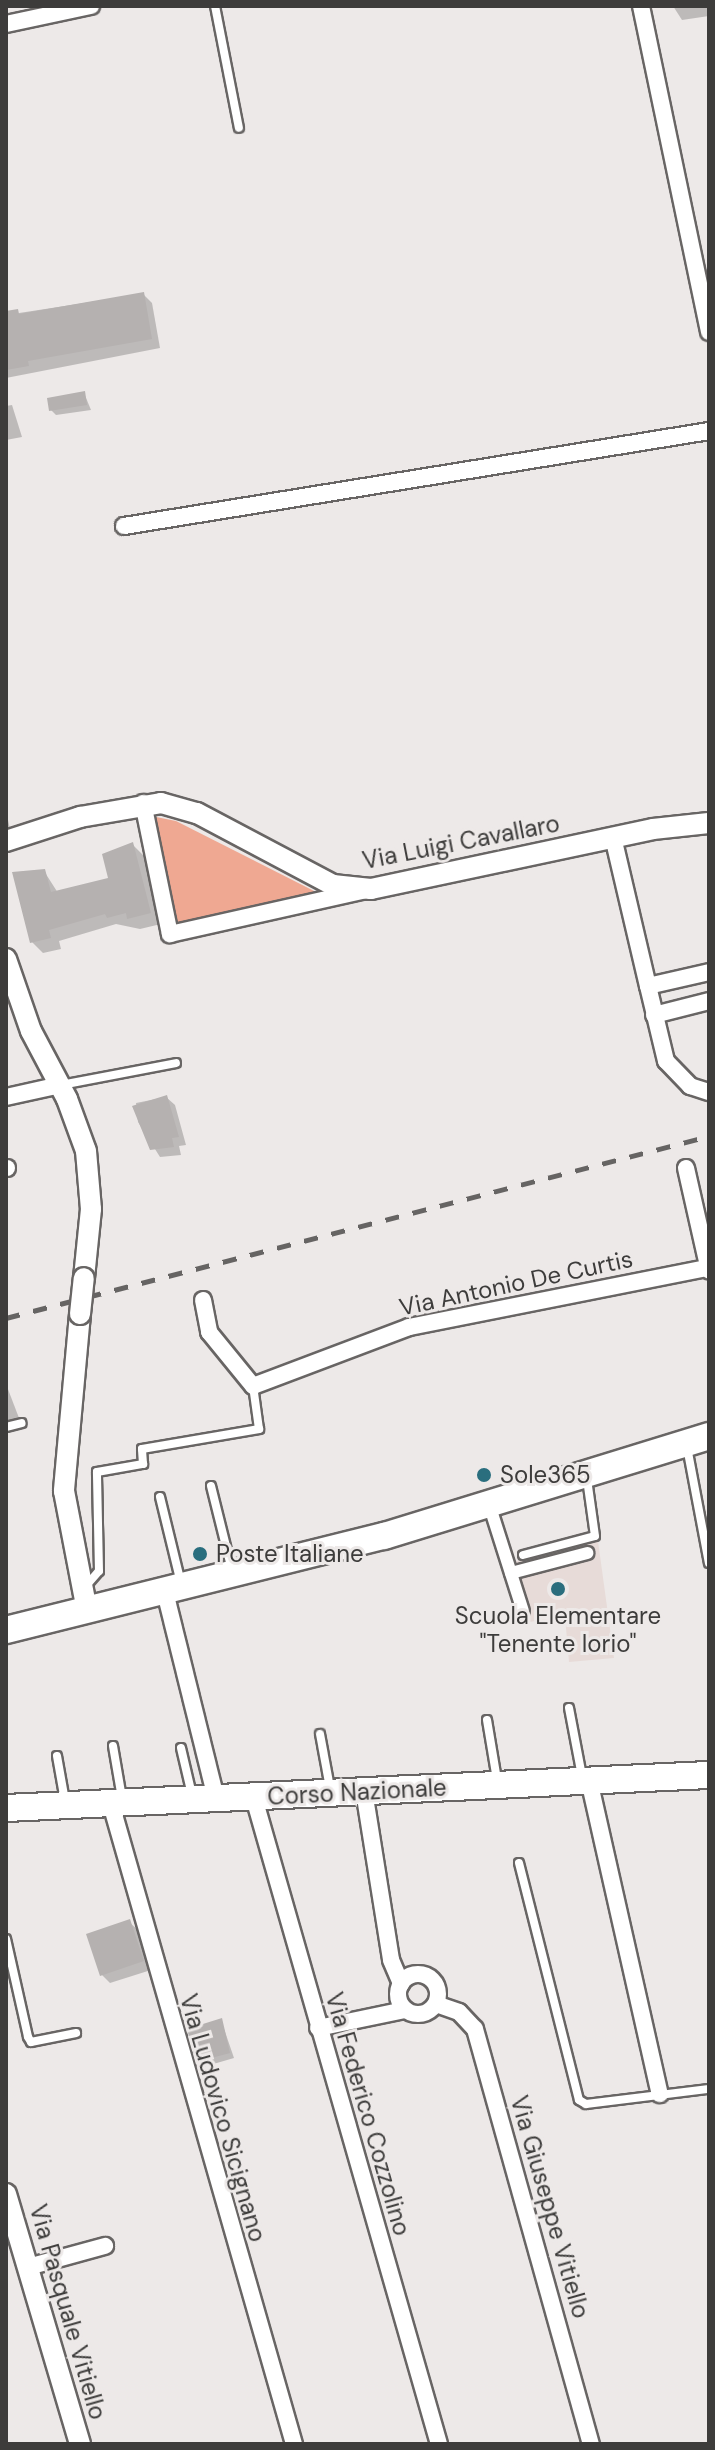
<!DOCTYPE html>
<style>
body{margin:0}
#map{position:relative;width:715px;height:2450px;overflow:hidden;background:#ede9e8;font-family:"DM Sans",sans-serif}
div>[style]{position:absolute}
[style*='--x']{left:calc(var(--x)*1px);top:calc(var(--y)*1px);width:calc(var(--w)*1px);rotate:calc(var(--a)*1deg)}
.built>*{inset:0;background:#e7dbd8}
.green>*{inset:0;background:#efa892}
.shadow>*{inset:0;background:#0003}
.building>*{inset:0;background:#b5b1b0}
.roads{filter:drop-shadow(2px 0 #686564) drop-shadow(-2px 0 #686564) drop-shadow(0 2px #686564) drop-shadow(0 -2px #686564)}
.service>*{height:8px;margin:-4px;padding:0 4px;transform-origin:4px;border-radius:4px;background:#fff}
.pedestrian>*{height:12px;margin:-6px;padding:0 6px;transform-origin:6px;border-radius:6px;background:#fff}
.minor>*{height:16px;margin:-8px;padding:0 8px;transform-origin:8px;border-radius:8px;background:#fff}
.minor>.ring{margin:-8px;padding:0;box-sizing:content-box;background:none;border:16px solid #fff;border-radius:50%}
.tertiary>*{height:20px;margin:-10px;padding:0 10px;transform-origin:10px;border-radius:10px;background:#fff}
.primary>*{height:26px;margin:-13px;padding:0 13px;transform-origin:13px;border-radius:13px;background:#fff}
.rail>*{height:5px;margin-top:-2.5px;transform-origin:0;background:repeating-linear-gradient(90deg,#666463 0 14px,transparent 0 28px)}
.bridges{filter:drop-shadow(2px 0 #686564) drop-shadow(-2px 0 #686564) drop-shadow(0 2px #686564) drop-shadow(0 -2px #686564)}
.tertiary-bridge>*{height:20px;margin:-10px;padding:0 10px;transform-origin:10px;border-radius:10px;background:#fff}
.dots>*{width:22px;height:22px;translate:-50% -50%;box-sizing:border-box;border:4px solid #ede9e8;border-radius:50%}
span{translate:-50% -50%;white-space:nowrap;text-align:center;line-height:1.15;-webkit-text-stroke:6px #ede9e8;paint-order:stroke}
.street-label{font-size:24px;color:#3d3c3b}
.poi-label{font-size:24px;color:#3d3c3b}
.left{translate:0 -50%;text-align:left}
.frame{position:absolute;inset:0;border:8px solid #3d3c3b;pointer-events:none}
</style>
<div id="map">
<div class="built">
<div style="clip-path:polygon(501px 1523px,513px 1562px,598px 1541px,614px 1658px,569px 1662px,565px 1617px,522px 1623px,490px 1525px)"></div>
</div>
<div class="green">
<div style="clip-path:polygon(151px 816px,176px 821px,318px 893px,174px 925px)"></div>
</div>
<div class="shadow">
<div style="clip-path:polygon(673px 6px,709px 6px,709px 16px,682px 20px)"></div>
<div style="clip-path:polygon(143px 294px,152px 303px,160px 348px,6px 378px,6px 315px)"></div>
<div style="clip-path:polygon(84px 393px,91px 410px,56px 415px,51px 410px)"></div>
<div style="clip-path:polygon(12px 405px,22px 437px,6px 440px,6px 406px)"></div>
<div style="clip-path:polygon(6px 811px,10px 829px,6px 829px)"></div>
<div style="clip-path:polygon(133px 845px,144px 856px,161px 924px,140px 929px,116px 924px,59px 941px,61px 949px,43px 953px,32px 942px,44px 871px,58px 893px,111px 879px)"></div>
<div style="clip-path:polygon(166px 1097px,175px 1105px,186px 1145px,179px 1146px,181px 1155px,160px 1157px,138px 1122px,136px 1103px)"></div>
<div style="clip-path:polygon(6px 1384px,19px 1418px,6px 1421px)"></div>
<div style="clip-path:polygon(129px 1922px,138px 1930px,151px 1970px,110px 1983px,102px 1975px)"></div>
<div style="clip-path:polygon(221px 2020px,234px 2058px,203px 2067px,189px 2030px)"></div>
</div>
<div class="building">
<div style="clip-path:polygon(144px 292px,152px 339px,28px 361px,29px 366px,6px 370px,6px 311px,18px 309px,19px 314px)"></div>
<div style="clip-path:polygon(85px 391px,87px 405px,49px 411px,47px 398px)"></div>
<div style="clip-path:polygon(133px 842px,151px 913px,127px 919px,126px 913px,107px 918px,105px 914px,49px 930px,51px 938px,30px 943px,12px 872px,45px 869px,51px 892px,108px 878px,102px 854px)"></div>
<div style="clip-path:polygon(167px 1095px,179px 1137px,172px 1138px,174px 1147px,150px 1150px,132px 1106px)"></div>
<div style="clip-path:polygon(130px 1919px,144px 1961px,100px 1976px,86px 1934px)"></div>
<div style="clip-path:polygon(222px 2018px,230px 2053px,196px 2062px,187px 2029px)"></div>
</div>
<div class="roads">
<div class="service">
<div style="--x:215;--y:6;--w:124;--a:78.9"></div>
<div style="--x:61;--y:1085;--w:117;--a:-10.8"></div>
<div style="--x:6;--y:1427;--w:16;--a:-14"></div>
<div style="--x:687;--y:1447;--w:118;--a:79.3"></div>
<div style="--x:211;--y:1486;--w:87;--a:76"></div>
<div style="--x:160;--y:1497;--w:89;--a:76.3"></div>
<div style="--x:523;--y:1555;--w:74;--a:-14.8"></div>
<div style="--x:595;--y:1536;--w:58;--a:-98"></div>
<div style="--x:85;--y:1587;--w:21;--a:-49"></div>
<div style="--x:99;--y:1571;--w:99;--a:-91.2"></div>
<div style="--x:97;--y:1472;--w:47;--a:-9.9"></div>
<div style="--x:143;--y:1464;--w:15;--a:-94"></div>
<div style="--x:142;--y:1449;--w:119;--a:-9.7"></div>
<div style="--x:259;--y:1429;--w:43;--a:-97.9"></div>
<div style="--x:569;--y:1708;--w:69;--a:79.2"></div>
<div style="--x:487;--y:1720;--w:61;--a:80.5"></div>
<div style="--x:320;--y:1734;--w:55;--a:79.5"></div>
<div style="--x:113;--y:1746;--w:53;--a:80.2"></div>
<div style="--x:181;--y:1748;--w:48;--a:76.8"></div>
<div style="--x:57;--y:1756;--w:46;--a:79.9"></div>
<div style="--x:519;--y:1863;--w:244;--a:75.8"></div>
<div style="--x:579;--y:2100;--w:8;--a:30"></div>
<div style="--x:586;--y:2104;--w:124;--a:-7"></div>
<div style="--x:6;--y:1939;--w:100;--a:77.3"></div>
<div style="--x:28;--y:2037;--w:6;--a:59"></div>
<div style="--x:31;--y:2042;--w:46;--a:-11.3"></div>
</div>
<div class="pedestrian">
<div style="--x:489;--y:1504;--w:112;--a:72.4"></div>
<div style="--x:511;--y:1573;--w:79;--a:-14.7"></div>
</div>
<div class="minor">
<div style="--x:641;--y:6;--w:333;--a:78.2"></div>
<div style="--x:6;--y:24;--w:87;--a:-12"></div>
<div style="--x:124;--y:526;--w:593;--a:-9.22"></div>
<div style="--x:143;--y:803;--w:134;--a:78.4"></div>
<div style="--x:170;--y:934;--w:198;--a:-12.6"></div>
<div style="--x:613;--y:837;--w:153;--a:76.8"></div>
<div style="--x:648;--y:986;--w:63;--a:-12.9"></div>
<div style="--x:648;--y:986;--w:77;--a:76.5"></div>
<div style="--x:666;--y:1061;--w:35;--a:46"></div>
<div style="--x:690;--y:1086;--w:20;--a:18"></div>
<div style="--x:654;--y:1015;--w:57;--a:-14.3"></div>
<div style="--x:6;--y:1097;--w:55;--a:-12.5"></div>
<div style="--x:6;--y:1168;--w:1;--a:0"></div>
<div style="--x:686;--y:1168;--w:105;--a:77.3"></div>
<div style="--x:203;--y:1300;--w:33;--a:79"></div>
<div style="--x:209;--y:1332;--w:70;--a:50.8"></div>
<div style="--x:253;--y:1386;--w:167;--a:-20.7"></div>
<div style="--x:409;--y:1327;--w:305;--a:-11.2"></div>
<div style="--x:165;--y:1592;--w:212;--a:76.1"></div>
<div style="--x:589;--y:1780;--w:322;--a:77.3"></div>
<div style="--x:364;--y:1791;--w:171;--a:80.9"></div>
<div style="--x:391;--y:1960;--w:26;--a:67"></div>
<div style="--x:254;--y:1798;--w:672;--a:74.02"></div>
<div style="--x:111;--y:1804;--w:666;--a:74.04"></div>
<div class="ring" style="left:398px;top:1974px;width:24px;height:24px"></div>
<div style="--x:436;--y:2004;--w:24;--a:19"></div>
<div style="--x:459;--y:2012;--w:23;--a:47"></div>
<div style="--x:475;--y:2029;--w:431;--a:74.4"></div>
<div style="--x:318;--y:2028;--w:89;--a:-11.7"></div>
<div style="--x:28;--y:2267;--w:80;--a:-15.3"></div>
</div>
<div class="tertiary">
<div style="--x:6;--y:841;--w:78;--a:-18"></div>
<div style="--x:80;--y:817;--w:82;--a:-9.8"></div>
<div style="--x:161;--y:803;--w:37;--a:16"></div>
<div style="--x:197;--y:813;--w:154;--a:27.9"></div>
<div style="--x:333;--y:885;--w:38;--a:6"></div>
<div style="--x:371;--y:889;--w:288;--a:-12"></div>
<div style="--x:653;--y:829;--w:56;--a:-6.1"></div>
<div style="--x:6;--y:959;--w:76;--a:70.9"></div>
<div style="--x:31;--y:1031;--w:77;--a:62.1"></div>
<div style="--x:67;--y:1099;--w:55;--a:69.9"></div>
<div style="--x:86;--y:1151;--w:58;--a:85.1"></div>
<div style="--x:91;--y:1209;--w:69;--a:95.8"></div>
<div style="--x:80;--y:1314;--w:178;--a:95.2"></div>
<div style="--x:64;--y:1491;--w:121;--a:79.1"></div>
<div style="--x:6;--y:2194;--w:261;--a:73.5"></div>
</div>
<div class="primary">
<div style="--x:6;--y:1630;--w:390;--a:-14"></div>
<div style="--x:384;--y:1536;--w:340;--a:-17.1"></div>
<div style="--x:6;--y:1808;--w:704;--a:-2.69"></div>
</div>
</div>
<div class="rail">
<div style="--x:6;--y:1318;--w:726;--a:-14.51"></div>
</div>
<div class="bridges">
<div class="tertiary-bridge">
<div style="--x:80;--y:1314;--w:36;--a:-84"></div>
</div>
</div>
<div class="dots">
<div style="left:484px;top:1475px;background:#2a6e7e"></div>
<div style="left:200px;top:1554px;background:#2a6e7e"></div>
<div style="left:558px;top:1589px;background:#2a6e7e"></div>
</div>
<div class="street-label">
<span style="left:461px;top:842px;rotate:-11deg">Via Luigi Cavallaro</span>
<span style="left:516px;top:1283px;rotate:-12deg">Via Antonio De Curtis</span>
<span style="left:357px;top:1792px;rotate:-3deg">Corso Nazionale</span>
<span style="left:368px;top:2114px;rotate:74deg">Via Federico Cozzolino</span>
<span style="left:223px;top:2118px;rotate:74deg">Via Ludovico Sicignano</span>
<span style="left:550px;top:2207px;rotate:74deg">Via Giuseppe Vitiello</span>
<span style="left:68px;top:2312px;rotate:74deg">Via Pasquale Vitiello</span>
</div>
<div class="poi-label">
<span class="left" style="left:500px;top:1475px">Sole365</span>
<span class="left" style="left:216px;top:1554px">Poste Italiane</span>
<span style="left:558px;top:1630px">Scuola Elementare<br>"Tenente Iorio"</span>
</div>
<div class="frame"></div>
</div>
